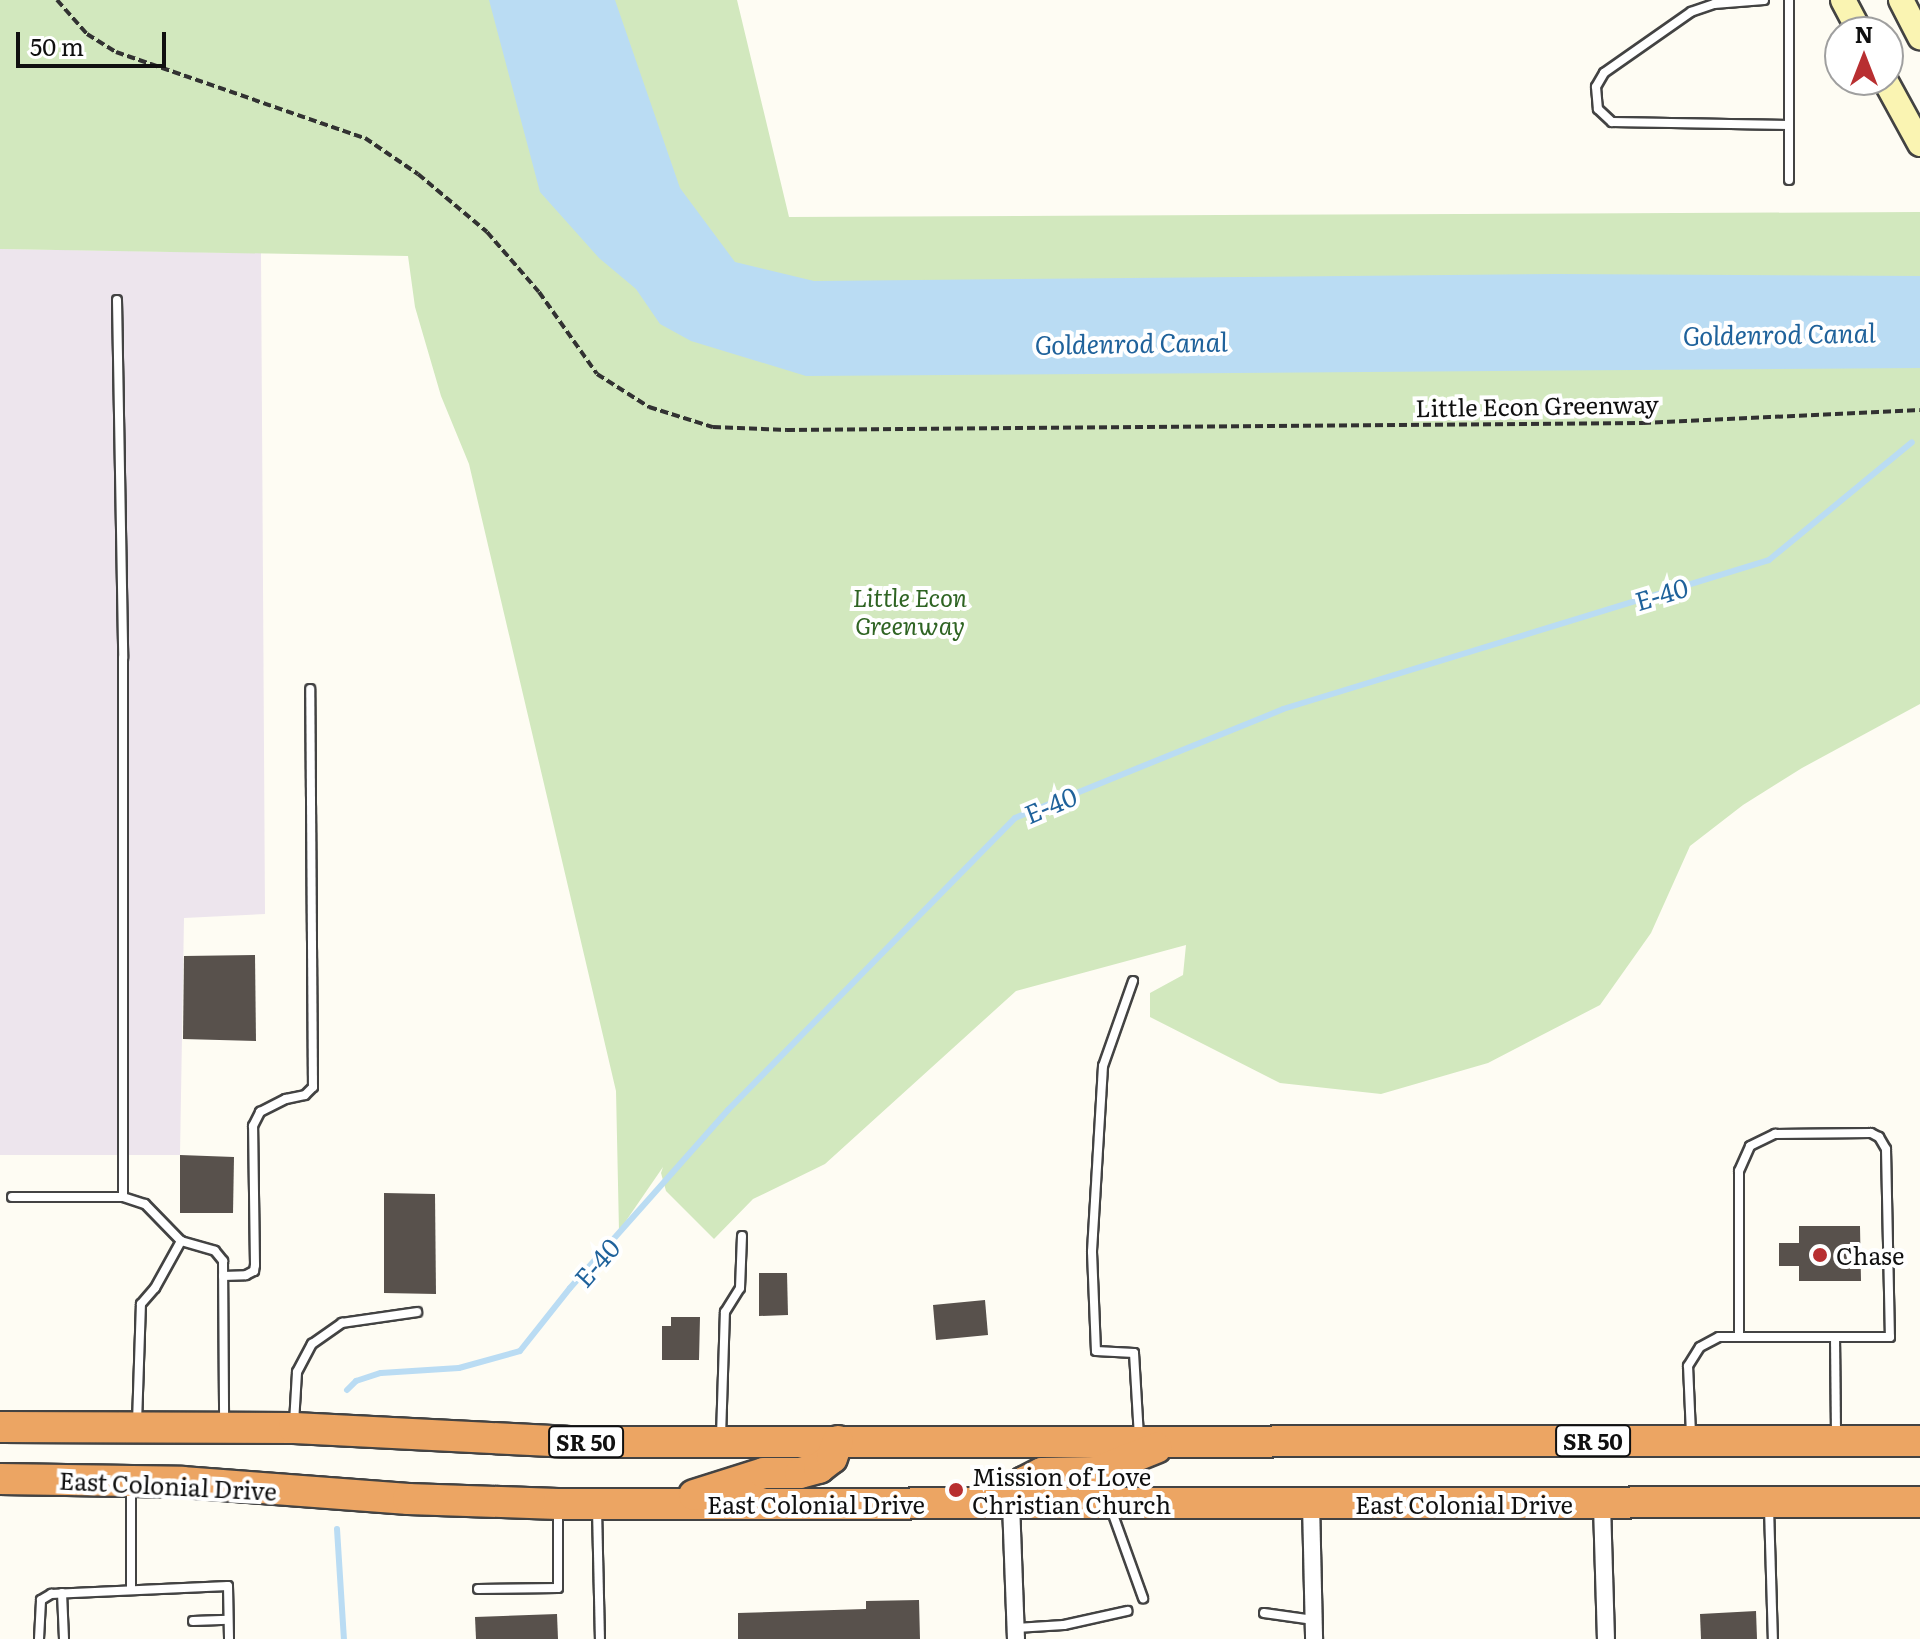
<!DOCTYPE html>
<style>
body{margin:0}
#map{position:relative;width:1920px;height:1639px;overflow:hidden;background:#fefcf3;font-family:Literata,serif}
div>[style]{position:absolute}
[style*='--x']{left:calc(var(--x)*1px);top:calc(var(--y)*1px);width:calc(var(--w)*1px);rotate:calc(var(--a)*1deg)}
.industrial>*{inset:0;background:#ede5ed}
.green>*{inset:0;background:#d2e8be}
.water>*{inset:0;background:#badcf3}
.stream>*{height:6px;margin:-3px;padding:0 3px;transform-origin:3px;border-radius:3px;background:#badcf3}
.building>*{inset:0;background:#58514c}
.path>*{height:4px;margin-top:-2px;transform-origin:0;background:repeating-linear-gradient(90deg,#323232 0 8px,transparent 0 12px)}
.roads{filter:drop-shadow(2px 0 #434343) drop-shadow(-2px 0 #434343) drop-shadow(0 2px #434343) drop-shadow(0 -2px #434343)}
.lane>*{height:8px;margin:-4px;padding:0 4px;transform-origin:4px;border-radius:4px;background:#fff}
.street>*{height:16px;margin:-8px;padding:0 8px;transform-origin:8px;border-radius:8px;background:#fff}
.secondary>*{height:24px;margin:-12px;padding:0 12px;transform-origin:12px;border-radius:12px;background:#faf4b2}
.highway>*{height:30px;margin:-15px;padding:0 15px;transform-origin:15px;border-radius:15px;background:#eca563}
.dots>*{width:22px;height:22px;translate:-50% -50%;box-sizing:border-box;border:4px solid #fff;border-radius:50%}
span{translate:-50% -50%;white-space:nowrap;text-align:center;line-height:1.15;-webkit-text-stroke:8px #fff;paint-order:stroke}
.shield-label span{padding:2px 6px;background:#fff;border:2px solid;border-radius:6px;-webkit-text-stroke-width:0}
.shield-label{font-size:22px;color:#101010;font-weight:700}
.street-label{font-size:24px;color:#101010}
.park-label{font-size:24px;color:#2f6423;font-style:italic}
.poi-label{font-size:24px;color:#101010}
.left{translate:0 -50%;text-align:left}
.water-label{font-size:26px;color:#1f629b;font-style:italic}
.north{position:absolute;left:1824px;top:16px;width:80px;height:80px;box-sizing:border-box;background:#fff;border:2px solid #9f9f9f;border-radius:50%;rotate:0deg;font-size:22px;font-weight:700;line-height:32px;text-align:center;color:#101010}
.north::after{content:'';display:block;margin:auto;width:28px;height:36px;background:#b82f31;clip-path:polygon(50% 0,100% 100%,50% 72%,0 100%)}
.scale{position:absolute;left:16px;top:32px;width:150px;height:36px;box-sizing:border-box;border:4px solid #101010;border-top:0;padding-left:10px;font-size:24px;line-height:28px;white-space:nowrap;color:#101010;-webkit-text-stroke:6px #fff;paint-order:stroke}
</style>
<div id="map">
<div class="industrial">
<div style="clip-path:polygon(0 249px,261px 253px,265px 914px,184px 918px,180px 1155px,0 1155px)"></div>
</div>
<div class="green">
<div style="clip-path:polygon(0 0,737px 0,789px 217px,1920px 212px,1920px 704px,1802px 768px,1743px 805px,1690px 846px,1651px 933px,1600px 1005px,1488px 1063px,1381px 1094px,1280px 1083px,1150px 1017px,1150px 993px,1183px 975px,1186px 945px,1016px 991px,825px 1164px,753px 1199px,714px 1239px,666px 1191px,661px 1173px,663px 1167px,619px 1231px,616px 1091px,469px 464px,441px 396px,415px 307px,408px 256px,0 249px)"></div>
</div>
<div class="water">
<div style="clip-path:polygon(489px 0,615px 0,680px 188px,735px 262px,814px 281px,1557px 274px,1920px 276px,1920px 368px,806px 376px,691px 341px,660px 324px,636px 289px,599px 258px,540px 192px)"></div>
</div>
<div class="stream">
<div style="--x:347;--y:1390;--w:13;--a:-45"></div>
<div style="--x:356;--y:1381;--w:26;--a:-18"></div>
<div style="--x:381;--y:1373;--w:78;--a:-3.7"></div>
<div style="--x:459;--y:1368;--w:63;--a:-15.6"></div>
<div style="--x:520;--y:1351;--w:80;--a:-51.6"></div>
<div style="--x:570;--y:1288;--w:238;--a:-48.4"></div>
<div style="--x:728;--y:1110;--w:409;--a:-45.5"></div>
<div style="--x:1015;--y:818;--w:289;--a:-22.1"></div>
<div style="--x:1283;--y:709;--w:508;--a:-17.04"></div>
<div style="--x:1769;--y:560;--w:185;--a:-39.5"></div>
<div style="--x:337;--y:1529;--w:110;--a:86.4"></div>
</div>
<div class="building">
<div style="clip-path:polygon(255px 955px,256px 1041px,183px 1039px,184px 956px)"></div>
<div style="clip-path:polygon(180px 1155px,234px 1157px,233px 1213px,180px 1213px)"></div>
<div style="clip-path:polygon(384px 1193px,435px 1194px,436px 1294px,384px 1293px)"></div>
<div style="clip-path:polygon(1799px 1226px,1860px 1226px,1861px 1281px,1799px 1281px,1799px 1266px,1779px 1266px,1779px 1243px,1799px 1243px)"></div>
<div style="clip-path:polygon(759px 1273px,787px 1273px,788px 1315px,759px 1316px)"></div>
<div style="clip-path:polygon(985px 1300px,988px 1335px,936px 1340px,933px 1305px)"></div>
<div style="clip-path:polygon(671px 1317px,700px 1317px,699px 1360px,662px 1360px,662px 1326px,671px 1326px)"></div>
<div style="clip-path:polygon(919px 1600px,920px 1639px,738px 1639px,738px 1613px,866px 1609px,866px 1601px)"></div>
<div style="clip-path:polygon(1756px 1611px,1757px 1639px,1701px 1639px,1700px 1614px)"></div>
<div style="clip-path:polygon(557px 1614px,558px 1639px,476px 1639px,475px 1617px)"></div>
</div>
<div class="path">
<div style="--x:57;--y:0;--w:45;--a:48.6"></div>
<div style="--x:87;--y:34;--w:34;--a:32"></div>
<div style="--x:116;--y:52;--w:263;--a:19.1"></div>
<div style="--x:365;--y:138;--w:64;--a:34.2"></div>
<div style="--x:418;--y:174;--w:90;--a:40"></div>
<div style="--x:487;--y:232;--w:79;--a:49.1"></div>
<div style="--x:539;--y:292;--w:100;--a:54.7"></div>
<div style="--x:597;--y:374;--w:62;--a:32.4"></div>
<div style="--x:649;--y:407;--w:67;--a:17.4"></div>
<div style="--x:713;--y:427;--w:74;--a:2.3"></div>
<div style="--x:787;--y:430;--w:856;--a:-0.47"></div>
<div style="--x:1643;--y:423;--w:277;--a:-2.7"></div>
</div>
<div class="roads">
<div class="lane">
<div style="--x:1764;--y:0;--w:50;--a:175.4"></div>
<div style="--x:1714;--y:4;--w:24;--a:161"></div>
<div style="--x:1691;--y:12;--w:106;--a:145"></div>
<div style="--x:1604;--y:73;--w:16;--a:120"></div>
<div style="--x:1596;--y:87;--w:22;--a:85"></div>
<div style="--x:1598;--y:109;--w:19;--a:43"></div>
<div style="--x:1612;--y:122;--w:177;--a:1"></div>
<div style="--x:1789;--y:0;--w:180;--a:90"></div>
<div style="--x:117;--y:300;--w:358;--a:89"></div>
<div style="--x:123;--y:658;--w:539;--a:90"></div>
<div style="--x:1133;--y:981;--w:90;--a:109.4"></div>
<div style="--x:1103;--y:1066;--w:186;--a:93.4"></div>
<div style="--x:1092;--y:1252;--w:99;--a:87.7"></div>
<div style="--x:1096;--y:1351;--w:38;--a:3"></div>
<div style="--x:1134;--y:1353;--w:83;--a:86.6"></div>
<div style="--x:12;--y:1197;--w:111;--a:0"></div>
<div style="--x:123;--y:1197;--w:23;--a:18"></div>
<div style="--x:145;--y:1204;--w:52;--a:45.8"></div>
<div style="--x:181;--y:1241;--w:35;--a:16"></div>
<div style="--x:215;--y:1251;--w:13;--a:51"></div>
<div style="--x:223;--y:1261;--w:162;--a:89.6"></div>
<div style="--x:223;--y:1276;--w:23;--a:-2"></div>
<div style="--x:246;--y:1275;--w:9;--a:-27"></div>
<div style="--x:254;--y:1271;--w:6;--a:-81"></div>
<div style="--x:255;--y:1265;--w:139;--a:-90.8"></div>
<div style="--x:253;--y:1126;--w:16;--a:-63"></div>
<div style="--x:260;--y:1112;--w:29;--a:-27"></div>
<div style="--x:286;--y:1099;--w:19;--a:-12"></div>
<div style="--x:305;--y:1095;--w:11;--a:-45"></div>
<div style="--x:313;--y:1087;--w:398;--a:-90.4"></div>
<div style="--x:1739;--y:1337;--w:166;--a:-90"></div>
<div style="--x:1739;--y:1171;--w:27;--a:-66"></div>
<div style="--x:1750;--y:1146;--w:28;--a:-26"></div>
<div style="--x:1775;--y:1134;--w:96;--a:-0.6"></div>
<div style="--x:1871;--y:1133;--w:9;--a:27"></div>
<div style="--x:1879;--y:1137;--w:14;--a:60"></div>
<div style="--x:1886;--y:1149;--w:188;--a:88.8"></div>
<div style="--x:1890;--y:1337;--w:55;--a:180"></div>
<div style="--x:137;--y:1423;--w:119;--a:-88.1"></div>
<div style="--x:141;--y:1304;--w:21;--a:-49"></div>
<div style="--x:155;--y:1288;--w:54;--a:-61"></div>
<div style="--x:294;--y:1423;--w:51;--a:-86.6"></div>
<div style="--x:297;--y:1372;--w:32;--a:-62"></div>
<div style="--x:312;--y:1344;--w:37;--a:-35"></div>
<div style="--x:342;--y:1323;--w:76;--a:-8.3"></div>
<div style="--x:1691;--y:1434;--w:68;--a:-92.5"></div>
<div style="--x:1688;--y:1366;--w:22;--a:-58"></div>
<div style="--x:1700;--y:1347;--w:21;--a:-28"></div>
<div style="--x:1719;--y:1337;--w:116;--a:0"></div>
<div style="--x:1835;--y:1337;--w:99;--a:89.4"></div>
<div style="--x:721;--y:1437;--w:125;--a:-88.2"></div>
<div style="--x:725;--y:1312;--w:28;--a:-58"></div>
<div style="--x:740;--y:1288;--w:52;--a:-87.8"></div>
<div style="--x:131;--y:1485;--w:105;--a:90"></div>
<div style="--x:1769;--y:1508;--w:131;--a:88.3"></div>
<div style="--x:597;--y:1509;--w:130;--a:88.7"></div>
<div style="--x:1111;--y:1509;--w:95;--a:70.2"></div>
<div style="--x:478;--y:1589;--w:80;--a:-0.7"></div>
<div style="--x:558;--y:1588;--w:80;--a:-90"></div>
<div style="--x:62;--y:1593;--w:46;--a:87.5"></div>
<div style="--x:1264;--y:1613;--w:50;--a:8"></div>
<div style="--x:193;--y:1621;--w:35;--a:-2"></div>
<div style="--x:1016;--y:1628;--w:48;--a:-3.6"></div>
<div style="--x:1064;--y:1625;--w:65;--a:-12.5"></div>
<div style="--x:39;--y:1639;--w:39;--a:-87"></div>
<div style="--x:41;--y:1600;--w:12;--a:-31"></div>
<div style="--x:51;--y:1594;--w:177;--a:-2.6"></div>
<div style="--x:228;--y:1586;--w:53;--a:88.9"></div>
</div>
<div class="street">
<div style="--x:1011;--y:1503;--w:136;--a:87.9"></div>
<div style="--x:1311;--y:1503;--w:136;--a:88.7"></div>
<div style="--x:1602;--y:1505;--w:134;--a:88.3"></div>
</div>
<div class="secondary">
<div style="--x:1843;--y:0;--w:36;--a:62"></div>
<div style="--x:1901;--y:0;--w:42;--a:62.8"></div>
<div style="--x:1885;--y:80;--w:73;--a:61.3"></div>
</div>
<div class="highway">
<div style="--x:0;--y:1427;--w:294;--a:0.2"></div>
<div style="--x:294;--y:1428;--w:273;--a:2.9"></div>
<div style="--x:567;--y:1442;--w:1353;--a:-0.04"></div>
<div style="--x:0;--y:1479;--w:182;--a:0.9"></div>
<div style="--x:182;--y:1482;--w:227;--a:4.3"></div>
<div style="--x:408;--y:1499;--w:150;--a:1.9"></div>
<div style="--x:558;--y:1504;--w:1362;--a:-0.08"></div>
<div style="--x:694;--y:1495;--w:73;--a:-17.4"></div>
<div style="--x:764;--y:1473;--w:36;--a:0"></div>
<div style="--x:800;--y:1473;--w:20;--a:-15"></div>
<div style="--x:819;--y:1468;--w:16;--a:-38"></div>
<div style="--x:832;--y:1458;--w:18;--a:-71"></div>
<div style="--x:1011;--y:1503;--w:25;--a:-58"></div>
<div style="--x:1024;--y:1482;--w:20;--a:-27"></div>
<div style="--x:1042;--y:1473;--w:54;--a:-1.1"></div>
<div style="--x:1096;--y:1472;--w:65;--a:-21.8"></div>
</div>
</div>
<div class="dots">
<div style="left:1820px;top:1255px;background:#b82f31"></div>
<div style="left:956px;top:1490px;background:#b82f31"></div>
</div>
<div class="shield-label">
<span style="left:1593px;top:1441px">SR 50</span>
<span style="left:586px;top:1442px">SR 50</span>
</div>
<div class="street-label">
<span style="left:1537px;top:405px;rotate:-1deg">Little Econ Greenway</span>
<span style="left:168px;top:1485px;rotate:3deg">East Colonial Drive</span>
<span style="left:816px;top:1504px">East Colonial Drive</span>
<span style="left:1464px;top:1504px">East Colonial Drive</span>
</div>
<div class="park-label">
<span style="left:910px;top:611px">Little Econ<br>Greenway</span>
</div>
<div class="poi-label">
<span class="left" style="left:1836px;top:1255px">Chase</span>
<span class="left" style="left:972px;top:1490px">Mission of Love<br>Christian Church</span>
</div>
<div class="water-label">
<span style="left:1779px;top:333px;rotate:-1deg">Goldenrod Canal</span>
<span style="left:1131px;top:342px;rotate:-1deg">Goldenrod Canal</span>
<span style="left:1661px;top:593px;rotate:-17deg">E-40</span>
<span style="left:1050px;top:804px;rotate:-23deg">E-40</span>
<span style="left:596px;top:1262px;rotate:-49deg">E-40</span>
</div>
<div class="north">N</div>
<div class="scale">50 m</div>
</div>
